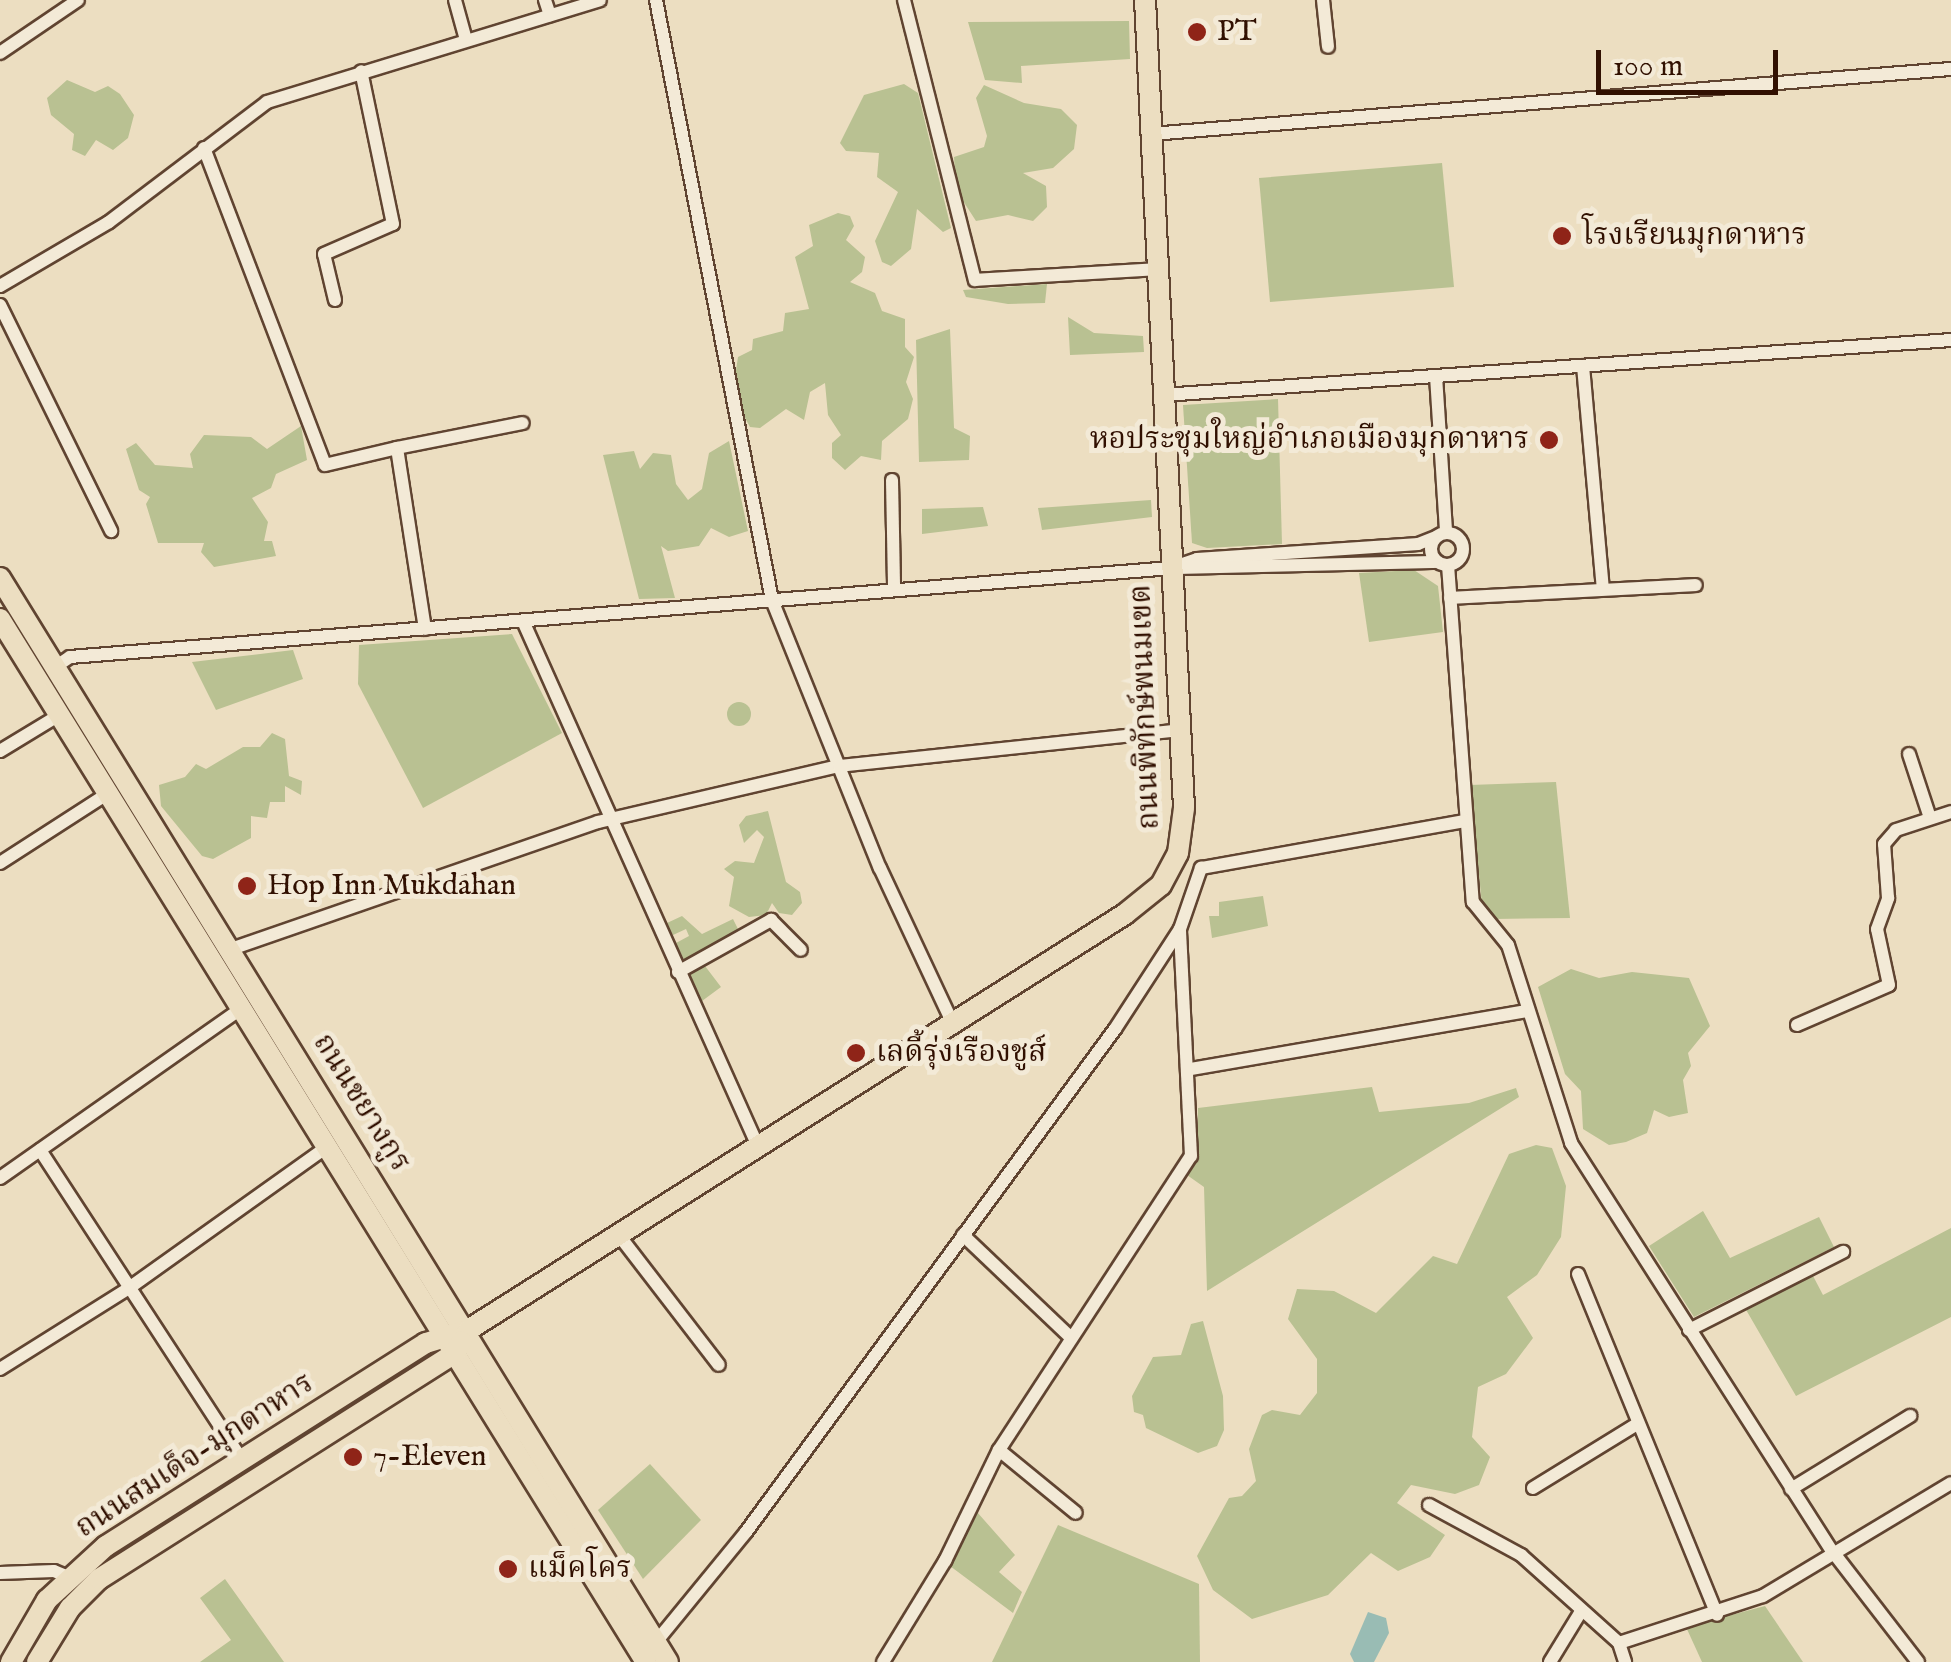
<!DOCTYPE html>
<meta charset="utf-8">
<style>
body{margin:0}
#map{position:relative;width:1951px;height:1662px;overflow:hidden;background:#ecdec1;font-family:"IM FELL English","Noto Serif Thai",serif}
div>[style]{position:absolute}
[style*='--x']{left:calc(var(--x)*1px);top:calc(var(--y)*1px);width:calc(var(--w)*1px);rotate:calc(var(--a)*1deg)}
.green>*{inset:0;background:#b9c192}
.round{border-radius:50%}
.water>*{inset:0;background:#99bcb4}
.roads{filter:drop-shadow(2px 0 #604431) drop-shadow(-2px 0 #604431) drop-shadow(0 2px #604431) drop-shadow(0 -2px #604431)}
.minor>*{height:12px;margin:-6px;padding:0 6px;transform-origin:6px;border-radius:6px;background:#f3ead7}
.minor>.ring{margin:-6px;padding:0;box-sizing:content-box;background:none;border:12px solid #f3ead7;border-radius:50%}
.primary>*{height:20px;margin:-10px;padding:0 10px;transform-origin:10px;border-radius:10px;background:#ecdec1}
.dots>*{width:28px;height:28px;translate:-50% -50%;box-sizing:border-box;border:5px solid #f3ead7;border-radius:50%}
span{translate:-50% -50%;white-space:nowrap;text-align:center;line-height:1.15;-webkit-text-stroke:10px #f3ead7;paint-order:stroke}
.poi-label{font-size:30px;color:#311001}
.left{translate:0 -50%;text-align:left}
.right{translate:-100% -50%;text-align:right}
.street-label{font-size:30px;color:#311001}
.scale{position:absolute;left:1596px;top:50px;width:182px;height:45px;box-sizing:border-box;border:5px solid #311001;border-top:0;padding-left:12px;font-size:30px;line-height:35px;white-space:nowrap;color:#311001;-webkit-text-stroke:8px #f3ead7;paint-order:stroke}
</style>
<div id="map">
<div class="green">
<div style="clip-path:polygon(1129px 21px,1130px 59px,1021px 66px,1022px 83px,985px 80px,968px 22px)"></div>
<div style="clip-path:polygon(67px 80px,95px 92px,108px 86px,120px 94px,134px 115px,128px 138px,113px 150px,96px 140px,85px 156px,72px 150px,74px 134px,51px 115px,47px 98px)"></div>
<div style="clip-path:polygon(904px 84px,918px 93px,951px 228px,943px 232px,917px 209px,911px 249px,891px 266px,882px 262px,875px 241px,898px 192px,877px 177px,879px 153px,846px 151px,840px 143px,864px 95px)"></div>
<div style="clip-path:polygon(984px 85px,1024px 103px,1061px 109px,1077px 125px,1074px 149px,1053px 168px,1023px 173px,1046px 186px,1047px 207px,1033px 221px,1008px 215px,976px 221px,956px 190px,954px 157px,984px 147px,987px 136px,976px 98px)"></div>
<div style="clip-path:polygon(1442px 163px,1454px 287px,1270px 302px,1259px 178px)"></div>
<div style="clip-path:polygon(838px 213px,850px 216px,854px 226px,846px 240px,865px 257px,862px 272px,850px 282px,875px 293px,882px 311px,905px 319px,905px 347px,914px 357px,906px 382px,913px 399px,908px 419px,882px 441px,881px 460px,861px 456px,845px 470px,832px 458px,832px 443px,841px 435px,828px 415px,825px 383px,810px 392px,804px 420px,786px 409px,760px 428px,750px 427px,744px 416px,735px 377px,738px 357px,752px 350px,753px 339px,783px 331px,785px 313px,809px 309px,795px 257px,813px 246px,809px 225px)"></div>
<div style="clip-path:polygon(1047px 284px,1045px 303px,1008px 304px,966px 297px,963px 290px)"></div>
<div style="clip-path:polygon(1068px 317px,1094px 333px,1143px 336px,1144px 352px,1070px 355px)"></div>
<div style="clip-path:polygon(950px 329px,954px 428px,970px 436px,969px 460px,919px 462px,916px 340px)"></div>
<div style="clip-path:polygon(1278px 399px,1282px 544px,1207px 548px,1192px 543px,1183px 405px)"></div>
<div style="clip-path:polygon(301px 426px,307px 460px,276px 474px,271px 488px,252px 498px,268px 522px,264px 541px,272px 541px,276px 556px,214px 567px,201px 552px,204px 543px,158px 543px,146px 504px,150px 497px,139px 490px,126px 449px,136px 443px,155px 465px,193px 468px,190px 454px,204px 435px,251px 437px,267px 449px)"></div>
<div style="clip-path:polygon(729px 441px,748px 531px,729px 537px,711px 528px,699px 546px,668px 551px,661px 546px,675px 598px,639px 599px,603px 455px,634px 451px,640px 469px,653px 453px,671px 455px,676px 484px,688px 500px,702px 489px,709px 453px)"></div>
<div style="clip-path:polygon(1151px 500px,1152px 517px,1042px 530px,1038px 508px)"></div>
<div style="clip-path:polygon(983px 507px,988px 526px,922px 534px,922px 509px)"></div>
<div style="clip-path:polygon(1414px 570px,1438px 586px,1443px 632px,1369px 642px,1359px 573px)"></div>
<div style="clip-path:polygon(512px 634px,562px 733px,423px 808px,358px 684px,359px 645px)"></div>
<div style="clip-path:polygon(293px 650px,303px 679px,216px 710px,192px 662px)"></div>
<div class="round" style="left:727px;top:702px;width:24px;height:24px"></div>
<div style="clip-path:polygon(272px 733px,285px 739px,289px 776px,302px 781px,301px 795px,285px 786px,285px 802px,270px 802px,267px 818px,251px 816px,251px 838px,213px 859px,202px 856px,161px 806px,159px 785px,185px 777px,196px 764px,206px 769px,243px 747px,260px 747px)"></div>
<div style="clip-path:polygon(1556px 782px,1570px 918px,1494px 919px,1482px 905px,1470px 785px)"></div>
<div style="clip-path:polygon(768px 811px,786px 882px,800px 892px,802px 903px,792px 915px,779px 913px,772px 903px,766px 915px,749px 917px,729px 906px,734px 877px,724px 869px,735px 861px,754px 863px,764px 837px,757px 830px,744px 843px,739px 825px,746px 816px)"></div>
<div style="clip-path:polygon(1263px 896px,1268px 926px,1212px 938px,1209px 916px,1219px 916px,1219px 902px)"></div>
<div style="clip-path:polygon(682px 916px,702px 934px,733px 919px,739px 931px,685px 962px,676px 943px,689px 936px,686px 929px,673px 935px,667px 923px)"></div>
<div style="clip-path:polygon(726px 950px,705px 966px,721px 987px,702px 1001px,689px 972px)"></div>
<div style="clip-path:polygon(1571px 969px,1599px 978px,1632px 972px,1689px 978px,1710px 1026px,1688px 1053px,1691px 1066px,1683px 1080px,1688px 1113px,1669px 1117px,1654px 1110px,1647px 1133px,1626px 1142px,1609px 1145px,1583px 1129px,1581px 1091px,1565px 1074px,1538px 987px)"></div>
<div style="clip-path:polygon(1372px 1087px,1379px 1112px,1469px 1103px,1516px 1088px,1519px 1097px,1207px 1291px,1204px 1187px,1187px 1175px,1197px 1156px,1198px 1108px)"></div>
<div style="clip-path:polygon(1536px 1145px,1552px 1148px,1566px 1186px,1561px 1237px,1537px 1275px,1507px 1297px,1533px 1338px,1506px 1374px,1478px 1387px,1472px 1437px,1490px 1457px,1479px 1485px,1455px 1494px,1411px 1485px,1397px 1503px,1445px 1535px,1430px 1557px,1398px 1571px,1371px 1553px,1328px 1595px,1252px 1619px,1213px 1590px,1197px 1556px,1229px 1498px,1242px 1496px,1256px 1481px,1249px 1449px,1262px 1415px,1272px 1410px,1300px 1415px,1317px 1393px,1317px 1359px,1288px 1319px,1297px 1289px,1334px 1291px,1376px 1313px,1433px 1256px,1457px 1264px,1509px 1154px)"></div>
<div style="clip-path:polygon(1703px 1211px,1730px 1258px,1819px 1217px,1834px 1247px,1694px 1317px,1649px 1246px)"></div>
<div style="clip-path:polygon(1951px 1228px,1951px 1317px,1796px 1396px,1745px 1308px,1812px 1274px,1823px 1295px)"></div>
<div style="clip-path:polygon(1203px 1321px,1223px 1396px,1224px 1430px,1217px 1446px,1198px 1453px,1146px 1428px,1143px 1415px,1134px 1412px,1132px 1396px,1153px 1357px,1181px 1355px,1191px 1324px)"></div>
<div style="clip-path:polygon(650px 1464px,701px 1520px,643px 1579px,598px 1510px)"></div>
<div style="clip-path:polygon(977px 1512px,1015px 1555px,999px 1572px,1022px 1592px,1013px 1613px,950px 1566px)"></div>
<div style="clip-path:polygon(1058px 1525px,1199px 1584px,1200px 1662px,992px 1662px)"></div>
<div style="clip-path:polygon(225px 1579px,235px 1593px,284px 1662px,200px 1662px,231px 1640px,200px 1598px)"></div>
<div style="clip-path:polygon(1765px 1606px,1803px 1662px,1702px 1662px,1686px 1627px)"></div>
</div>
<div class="water">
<div style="clip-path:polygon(1368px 1612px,1386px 1618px,1389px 1633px,1374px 1662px,1354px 1662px,1350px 1654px)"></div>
</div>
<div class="roads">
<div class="minor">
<div style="--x:455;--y:0;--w:41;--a:74.6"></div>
<div style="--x:545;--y:0;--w:16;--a:72"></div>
<div style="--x:656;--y:0;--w:611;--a:79.06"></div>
<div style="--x:772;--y:600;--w:289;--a:68.1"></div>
<div style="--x:880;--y:868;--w:170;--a:64.9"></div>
<div style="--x:904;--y:0;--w:289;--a:75.8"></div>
<div style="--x:975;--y:280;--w:183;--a:-3.4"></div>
<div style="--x:1323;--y:0;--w:47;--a:83.9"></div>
<div style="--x:0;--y:53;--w:94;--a:-34.2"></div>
<div style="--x:1151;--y:134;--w:803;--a:-4.65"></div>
<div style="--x:204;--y:148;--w:339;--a:69.1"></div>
<div style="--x:325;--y:465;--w:74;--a:-13.3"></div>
<div style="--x:0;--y:286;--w:126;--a:-30.4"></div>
<div style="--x:109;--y:222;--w:198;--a:-37.2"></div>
<div style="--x:267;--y:102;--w:348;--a:-17"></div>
<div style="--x:335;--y:300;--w:47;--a:-103.4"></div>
<div style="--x:324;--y:254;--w:75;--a:-23.5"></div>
<div style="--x:393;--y:224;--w:156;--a:-101.8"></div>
<div style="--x:0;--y:305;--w:252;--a:63.8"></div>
<div style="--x:1583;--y:366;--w:224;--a:84.9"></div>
<div style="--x:1436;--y:376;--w:156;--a:86.3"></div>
<div style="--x:1163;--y:395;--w:790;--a:-3.99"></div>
<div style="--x:892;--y:480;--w:109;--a:88.9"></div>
<div class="ring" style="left:1431px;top:533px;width:20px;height:20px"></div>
<div style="--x:1448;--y:565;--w:338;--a:85.8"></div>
<div style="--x:1473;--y:902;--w:55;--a:50.9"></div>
<div style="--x:1508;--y:945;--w:208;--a:72.3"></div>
<div style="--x:1571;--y:1143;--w:486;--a:57.4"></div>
<div style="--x:1833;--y:1552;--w:139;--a:52.3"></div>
<div style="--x:1174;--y:567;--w:24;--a:-19"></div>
<div style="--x:1197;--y:559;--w:222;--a:-3.9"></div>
<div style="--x:1418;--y:544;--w:19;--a:-21"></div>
<div style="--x:1450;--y:598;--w:246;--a:-3"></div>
<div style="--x:523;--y:621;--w:573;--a:65.9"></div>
<div style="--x:425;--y:629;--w:183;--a:-98.8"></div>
<div style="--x:397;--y:448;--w:128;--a:-11.2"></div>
<div style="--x:55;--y:667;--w:18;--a:-34"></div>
<div style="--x:70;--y:657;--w:1106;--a:-4.62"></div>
<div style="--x:1172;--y:568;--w:265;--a:-1.3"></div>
<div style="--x:0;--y:751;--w:71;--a:-31.2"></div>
<div style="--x:1909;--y:754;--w:67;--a:71.8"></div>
<div style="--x:0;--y:863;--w:131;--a:-32.8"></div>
<div style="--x:231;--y:949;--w:388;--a:-19.1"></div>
<div style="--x:598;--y:822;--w:247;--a:-13.1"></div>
<div style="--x:839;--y:766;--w:342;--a:-6"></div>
<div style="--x:678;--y:972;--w:107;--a:-29.2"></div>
<div style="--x:771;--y:920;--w:42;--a:45"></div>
<div style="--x:1797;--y:1025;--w:100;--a:-23.5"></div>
<div style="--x:1889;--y:985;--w:57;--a:-102.1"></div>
<div style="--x:1877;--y:929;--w:33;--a:-70"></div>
<div style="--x:1888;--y:898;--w:54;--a:-94.2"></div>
<div style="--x:1884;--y:844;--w:18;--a:-49"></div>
<div style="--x:1896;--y:830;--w:58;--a:-18.1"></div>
<div style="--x:1191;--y:1069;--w:342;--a:-9.8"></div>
<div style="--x:40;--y:1150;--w:370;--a:56.9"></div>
<div style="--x:0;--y:1178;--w:296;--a:-35.1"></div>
<div style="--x:618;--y:1234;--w:165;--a:52.4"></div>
<div style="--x:963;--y:1235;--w:148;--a:43.6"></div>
<div style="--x:1578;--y:1274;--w:368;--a:67.8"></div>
<div style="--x:1689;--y:1330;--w:173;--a:-26.9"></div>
<div style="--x:0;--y:1369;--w:152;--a:-32.1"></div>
<div style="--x:129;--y:1288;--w:244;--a:-35.5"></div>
<div style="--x:999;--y:1450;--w:99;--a:39.3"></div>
<div style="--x:1533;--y:1488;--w:122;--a:-31.6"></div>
<div style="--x:1791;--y:1489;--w:140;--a:-31.5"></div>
<div style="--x:1429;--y:1505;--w:105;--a:28.5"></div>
<div style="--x:1521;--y:1555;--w:132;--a:41.9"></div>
<div style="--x:1619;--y:1643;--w:151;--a:-18.1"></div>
<div style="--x:1763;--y:1596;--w:219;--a:-31"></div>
<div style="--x:0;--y:1573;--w:54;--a:-2.1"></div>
<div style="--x:54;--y:1571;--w:15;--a:23"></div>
<div style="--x:656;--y:1642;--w:142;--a:-50.7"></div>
<div style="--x:746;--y:1532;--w:624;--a:-53.74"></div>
<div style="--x:1115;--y:1029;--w:119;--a:-57"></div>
<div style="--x:1180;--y:929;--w:65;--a:-71"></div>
<div style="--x:1201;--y:868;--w:269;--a:-10.1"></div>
<div style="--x:1619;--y:1643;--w:20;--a:72"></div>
<div style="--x:883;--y:1662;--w:119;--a:-58.5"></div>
<div style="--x:945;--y:1561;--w:123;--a:-64.1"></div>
<div style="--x:999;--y:1450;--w:351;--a:-56.9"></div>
<div style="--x:1191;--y:1156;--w:227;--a:-92.8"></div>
<div style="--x:1550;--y:1662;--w:57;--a:-58.5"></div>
</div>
<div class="primary">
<div style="--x:0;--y:578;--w:1273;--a:58.36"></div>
<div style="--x:0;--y:619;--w:1227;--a:58.23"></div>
<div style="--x:11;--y:1662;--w:72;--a:-59.9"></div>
<div style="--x:47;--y:1600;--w:80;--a:-42.5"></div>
<div style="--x:106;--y:1546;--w:379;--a:-32.4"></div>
<div style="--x:426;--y:1343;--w:44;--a:-17.2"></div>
<div style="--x:468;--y:1330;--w:778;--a:-32.34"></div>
<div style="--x:1125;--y:914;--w:46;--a:-38.9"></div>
<div style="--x:1161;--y:885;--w:36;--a:-62"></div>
<div style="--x:1178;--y:853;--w:45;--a:-82.4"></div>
<div style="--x:1184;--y:808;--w:809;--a:-92.76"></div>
<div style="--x:37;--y:1662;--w:63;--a:-58.6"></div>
<div style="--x:70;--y:1608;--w:41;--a:-45"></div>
<div style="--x:99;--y:1579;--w:422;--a:-32.4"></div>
<div style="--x:455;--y:1353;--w:13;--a:-61"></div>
</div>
</div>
<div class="dots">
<div style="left:1197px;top:32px;background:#8f2418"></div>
<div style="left:1562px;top:236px;background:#8f2418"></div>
<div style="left:1549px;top:440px;background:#8f2418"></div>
<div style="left:247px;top:886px;background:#8f2418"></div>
<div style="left:856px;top:1053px;background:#8f2418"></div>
<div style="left:353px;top:1457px;background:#8f2418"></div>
<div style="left:508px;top:1569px;background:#8f2418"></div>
</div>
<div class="poi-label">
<span class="left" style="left:1217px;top:32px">PT</span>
<span class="left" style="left:1582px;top:236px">โรงเรียนมุกดาหาร</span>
<span class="right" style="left:1529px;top:440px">หอประชุมใหญ่อำเภอเมืองมุกดาหาร</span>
<span class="left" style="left:267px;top:886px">Hop Inn Mukdahan</span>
<span class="left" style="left:876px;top:1053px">เลดี้รุ่งเรืองชูส์</span>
<span class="left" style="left:373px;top:1457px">7-Eleven</span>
<span class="left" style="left:528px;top:1569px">แม็คโคร</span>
</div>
<div class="street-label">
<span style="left:1146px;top:707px;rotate:-92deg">ถนนพิทักษ์พนมเขต</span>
<span style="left:361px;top:1103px;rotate:58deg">ถนนชยางกูร</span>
<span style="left:195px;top:1456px;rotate:-33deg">ถนนสมเด็จ-มุกดาหาร</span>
</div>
<div class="scale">100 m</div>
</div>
